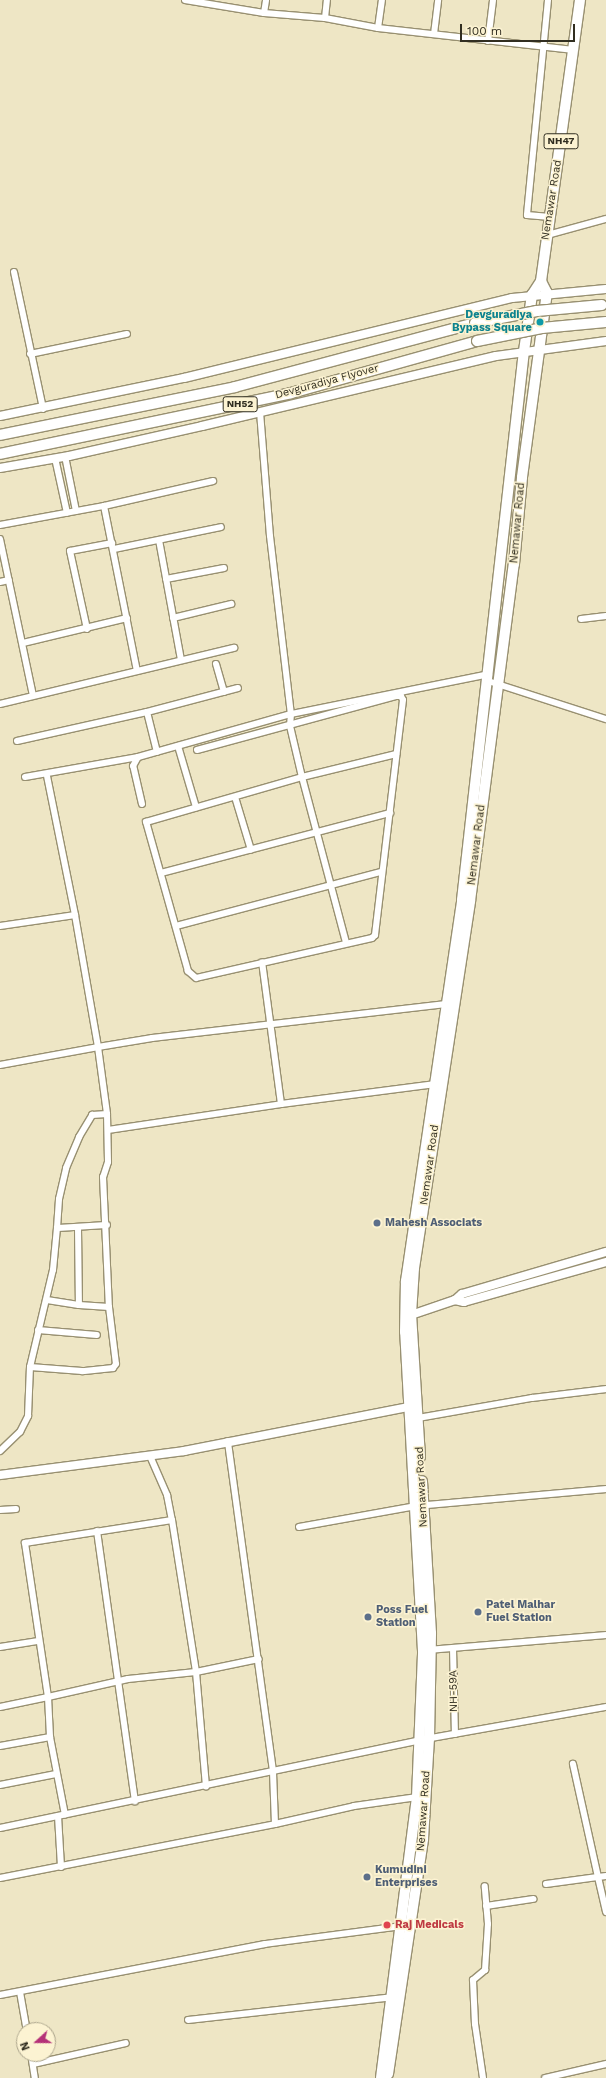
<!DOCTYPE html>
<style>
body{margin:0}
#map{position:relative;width:606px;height:2078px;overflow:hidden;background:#eee6c5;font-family:"Work Sans",sans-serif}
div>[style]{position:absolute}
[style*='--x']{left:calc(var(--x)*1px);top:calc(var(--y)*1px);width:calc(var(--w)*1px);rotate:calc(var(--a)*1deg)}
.roads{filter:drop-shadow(1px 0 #989071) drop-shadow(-1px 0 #989071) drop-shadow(0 1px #989071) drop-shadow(0 -1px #989071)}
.minor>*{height:6px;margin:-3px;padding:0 3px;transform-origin:3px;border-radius:3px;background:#fff}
.tertiary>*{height:8px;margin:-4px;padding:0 4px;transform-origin:4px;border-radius:4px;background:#fff}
.trunk>*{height:10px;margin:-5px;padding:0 5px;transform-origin:5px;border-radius:5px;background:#fff}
.bridges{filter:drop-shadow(1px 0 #989071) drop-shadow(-1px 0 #989071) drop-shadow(0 1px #989071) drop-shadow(0 -1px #989071)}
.trunk-bridge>*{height:10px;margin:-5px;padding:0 5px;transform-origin:5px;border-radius:5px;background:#fff}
.dots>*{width:11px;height:11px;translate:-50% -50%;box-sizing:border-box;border:2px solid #fcf3d2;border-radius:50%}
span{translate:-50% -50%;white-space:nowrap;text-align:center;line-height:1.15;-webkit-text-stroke:3px #fcf3d2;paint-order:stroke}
.shield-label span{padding:1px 3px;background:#fcf3d2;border:1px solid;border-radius:3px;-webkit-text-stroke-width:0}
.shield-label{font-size:10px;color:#312e21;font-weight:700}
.street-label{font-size:11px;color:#312e21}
.culture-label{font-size:11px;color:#0d838f;font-weight:700}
.right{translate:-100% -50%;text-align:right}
.service-label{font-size:11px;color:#4e5e75;font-weight:700}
.left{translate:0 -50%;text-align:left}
.health-label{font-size:11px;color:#be3a42;font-weight:700}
.north{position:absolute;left:16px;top:2022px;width:40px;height:40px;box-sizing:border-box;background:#fcf3d2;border:1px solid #aba48b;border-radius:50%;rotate:249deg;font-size:11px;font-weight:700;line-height:16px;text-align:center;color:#312e21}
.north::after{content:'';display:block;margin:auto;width:14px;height:18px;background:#b53178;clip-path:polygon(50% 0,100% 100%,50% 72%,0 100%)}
.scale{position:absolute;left:460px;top:24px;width:115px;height:18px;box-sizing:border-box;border:2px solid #312e21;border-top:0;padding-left:5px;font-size:12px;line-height:14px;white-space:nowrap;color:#312e21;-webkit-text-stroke:3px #fcf3d2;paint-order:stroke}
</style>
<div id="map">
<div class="roads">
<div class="minor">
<div style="--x:185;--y:0;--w:80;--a:9.3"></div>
<div style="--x:264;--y:13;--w:61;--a:4.7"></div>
<div style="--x:325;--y:18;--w:54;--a:10.7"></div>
<div style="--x:378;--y:28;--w:197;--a:6.4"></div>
<div style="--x:548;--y:0;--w:216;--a:95.6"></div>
<div style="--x:527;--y:215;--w:23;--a:5"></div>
<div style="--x:264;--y:13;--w:13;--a:-81"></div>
<div style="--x:325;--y:18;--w:18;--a:-84"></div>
<div style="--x:378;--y:28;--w:28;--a:-82"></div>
<div style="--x:434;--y:34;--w:34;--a:-83"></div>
<div style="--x:488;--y:41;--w:41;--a:-83"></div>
<div style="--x:547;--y:235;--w:61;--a:-15.2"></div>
<div style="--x:14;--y:272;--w:140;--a:78"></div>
<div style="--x:30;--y:354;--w:99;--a:-11.7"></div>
<div style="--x:260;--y:412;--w:124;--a:85.4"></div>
<div style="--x:270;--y:536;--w:179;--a:83.3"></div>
<div style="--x:291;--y:714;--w:202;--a:-11.4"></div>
<div style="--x:65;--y:456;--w:56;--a:78.7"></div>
<div style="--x:55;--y:458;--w:56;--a:77.7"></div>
<div style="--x:104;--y:506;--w:112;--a:-12.9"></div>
<div style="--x:0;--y:525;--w:106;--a:-10.4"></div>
<div style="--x:104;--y:506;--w:168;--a:78.7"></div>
<div style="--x:0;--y:539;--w:159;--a:78.1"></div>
<div style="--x:159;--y:540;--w:122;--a:79.6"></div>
<div style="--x:114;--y:549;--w:109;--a:-11.6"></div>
<div style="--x:166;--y:579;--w:59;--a:-10.7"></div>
<div style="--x:0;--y:582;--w:9;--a:-13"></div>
<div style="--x:173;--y:618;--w:60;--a:-13.6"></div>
<div style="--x:581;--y:619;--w:25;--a:-7"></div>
<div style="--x:87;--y:629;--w:80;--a:-102.3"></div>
<div style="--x:70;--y:551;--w:43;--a:-10.8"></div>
<div style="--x:23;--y:643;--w:107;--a:-13.5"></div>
<div style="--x:216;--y:664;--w:29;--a:74"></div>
<div style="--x:488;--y:681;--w:124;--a:17.9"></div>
<div style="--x:0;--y:704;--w:241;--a:-13.5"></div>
<div style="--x:147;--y:712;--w:94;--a:-14.8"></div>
<div style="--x:17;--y:741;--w:133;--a:-12.6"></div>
<div style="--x:147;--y:712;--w:41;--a:76"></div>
<div style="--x:178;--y:746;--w:64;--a:73.6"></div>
<div style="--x:197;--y:750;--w:206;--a:-15.2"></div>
<div style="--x:396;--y:696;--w:5;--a:0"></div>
<div style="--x:401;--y:696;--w:4;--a:63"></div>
<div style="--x:403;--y:700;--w:237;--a:96.8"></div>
<div style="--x:375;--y:935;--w:4;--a:135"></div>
<div style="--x:372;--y:938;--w:180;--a:167.2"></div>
<div style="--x:196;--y:978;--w:11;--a:-139"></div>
<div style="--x:188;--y:971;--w:155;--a:-105.7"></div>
<div style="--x:146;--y:822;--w:162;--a:-16.1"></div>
<div style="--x:302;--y:777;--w:97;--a:-13.7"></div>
<div style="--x:47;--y:776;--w:142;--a:78.6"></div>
<div style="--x:75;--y:915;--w:134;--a:80.1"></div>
<div style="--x:98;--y:1047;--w:55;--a:-9.5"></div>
<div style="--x:152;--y:1038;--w:296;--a:-6.6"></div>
<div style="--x:25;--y:777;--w:115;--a:-10"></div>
<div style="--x:235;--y:797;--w:55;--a:73.2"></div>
<div style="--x:142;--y:804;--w:39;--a:-103"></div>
<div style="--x:133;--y:766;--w:10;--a:-61"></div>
<div style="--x:138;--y:757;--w:159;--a:-15.7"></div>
<div style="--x:291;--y:714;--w:12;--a:95"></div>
<div style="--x:290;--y:726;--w:52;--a:76.8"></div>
<div style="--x:302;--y:777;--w:171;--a:75.1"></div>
<div style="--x:161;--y:873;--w:237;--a:-14.7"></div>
<div style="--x:0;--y:926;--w:76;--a:-8.3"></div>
<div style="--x:176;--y:926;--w:212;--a:-14.8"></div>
<div style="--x:0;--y:1065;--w:100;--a:-10.4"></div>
<div style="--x:98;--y:1047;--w:68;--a:82.3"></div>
<div style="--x:107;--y:1114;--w:48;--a:88.8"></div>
<div style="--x:108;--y:1162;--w:16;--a:108"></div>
<div style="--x:103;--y:1177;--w:130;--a:87.4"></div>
<div style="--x:109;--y:1307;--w:57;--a:83"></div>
<div style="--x:116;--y:1364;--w:5;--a:127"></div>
<div style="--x:113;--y:1368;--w:31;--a:174"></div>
<div style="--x:82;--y:1371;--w:52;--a:-175.6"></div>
<div style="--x:281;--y:1104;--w:154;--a:-7.4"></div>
<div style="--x:108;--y:1130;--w:175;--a:-8.5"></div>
<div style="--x:281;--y:1104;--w:143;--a:-97.6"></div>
<div style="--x:57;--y:1228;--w:29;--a:-86"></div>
<div style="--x:59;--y:1199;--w:32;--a:-77"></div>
<div style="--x:66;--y:1168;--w:34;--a:-67"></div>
<div style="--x:79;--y:1137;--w:26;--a:-59"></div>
<div style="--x:92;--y:1115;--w:15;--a:-4"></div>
<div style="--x:78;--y:1228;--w:77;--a:89.3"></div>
<div style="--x:79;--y:1305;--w:30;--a:4"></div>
<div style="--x:47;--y:1300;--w:32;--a:9"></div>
<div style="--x:38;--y:1330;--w:59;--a:4.8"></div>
<div style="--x:418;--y:1418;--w:116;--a:-10"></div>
<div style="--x:532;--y:1398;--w:75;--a:-6.9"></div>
<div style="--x:0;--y:1451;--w:28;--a:-44"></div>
<div style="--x:20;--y:1432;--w:18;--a:-63"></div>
<div style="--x:28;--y:1416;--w:49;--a:-87.7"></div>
<div style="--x:30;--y:1367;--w:100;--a:-76.7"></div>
<div style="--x:53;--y:1270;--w:42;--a:-84.6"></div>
<div style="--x:57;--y:1228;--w:50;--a:-3.4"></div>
<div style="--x:150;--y:1456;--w:43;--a:66.4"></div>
<div style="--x:167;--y:1495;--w:25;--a:79"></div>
<div style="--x:172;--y:1520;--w:154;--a:81"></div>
<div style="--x:196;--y:1672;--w:115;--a:85"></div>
<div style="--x:0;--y:1510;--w:16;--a:-4"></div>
<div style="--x:172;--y:1520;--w:149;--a:171.1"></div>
<div style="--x:25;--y:1543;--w:156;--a:81.5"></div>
<div style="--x:48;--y:1697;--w:82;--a:-12.7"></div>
<div style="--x:128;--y:1679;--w:68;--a:-5.9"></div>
<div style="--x:196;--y:1672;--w:64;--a:-11.7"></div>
<div style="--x:299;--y:1527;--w:119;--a:-10.2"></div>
<div style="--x:416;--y:1506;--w:191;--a:-5.1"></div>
<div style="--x:97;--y:1531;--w:273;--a:82"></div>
<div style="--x:0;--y:1647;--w:39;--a:-9"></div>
<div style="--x:453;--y:1648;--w:86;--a:88.7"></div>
<div style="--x:428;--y:1650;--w:179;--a:-4.8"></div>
<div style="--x:0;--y:1707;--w:49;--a:-11.8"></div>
<div style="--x:48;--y:1697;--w:40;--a:87.1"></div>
<div style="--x:50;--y:1737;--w:79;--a:79.1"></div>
<div style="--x:0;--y:1746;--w:51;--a:-10.2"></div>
<div style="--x:0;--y:1785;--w:57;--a:-11.1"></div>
<div style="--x:58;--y:1816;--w:51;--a:86.6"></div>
<div style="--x:275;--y:1824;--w:81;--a:-12.8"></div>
<div style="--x:354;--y:1806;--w:64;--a:-8.1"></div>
<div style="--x:0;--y:1828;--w:429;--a:-11.8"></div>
<div style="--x:420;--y:1740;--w:189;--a:-10.1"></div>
<div style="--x:606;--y:1876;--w:8;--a:173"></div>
<div style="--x:598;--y:1877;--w:36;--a:77"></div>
<div style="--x:0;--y:1878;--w:280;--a:-11.1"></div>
<div style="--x:275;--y:1824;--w:53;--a:-92.2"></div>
<div style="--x:273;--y:1771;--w:333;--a:-97.8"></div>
<div style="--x:546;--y:1884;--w:52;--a:-7.7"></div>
<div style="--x:598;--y:1877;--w:116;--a:-102.5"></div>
<div style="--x:486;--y:1906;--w:48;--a:-8.5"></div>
<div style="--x:20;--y:1992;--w:39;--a:80"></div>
<div style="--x:0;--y:1995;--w:270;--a:-10.9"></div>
<div style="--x:265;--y:1944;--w:137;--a:-7.5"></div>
<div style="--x:188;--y:2020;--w:205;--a:-6.4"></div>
<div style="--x:31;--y:2054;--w:24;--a:81"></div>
<div style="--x:33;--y:2064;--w:95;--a:-12.7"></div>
<div style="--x:483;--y:2078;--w:55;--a:-98.4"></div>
<div style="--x:475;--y:2024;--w:44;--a:-92.6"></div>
<div style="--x:473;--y:1980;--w:16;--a:-40"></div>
<div style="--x:485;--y:1970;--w:46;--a:-86.3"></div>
<div style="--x:488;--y:1924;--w:38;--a:-95"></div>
<div style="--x:545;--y:2078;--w:63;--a:-12.9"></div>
</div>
<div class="tertiary">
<div style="--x:0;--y:416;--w:188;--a:-11.7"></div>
<div style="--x:184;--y:378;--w:338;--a:-13.7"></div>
<div style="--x:512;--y:298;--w:94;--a:-5.5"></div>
<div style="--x:0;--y:468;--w:70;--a:-9.9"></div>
<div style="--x:69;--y:456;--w:136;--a:-12.7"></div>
<div style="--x:202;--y:426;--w:302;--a:-13.4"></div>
<div style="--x:496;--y:356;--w:111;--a:-7.8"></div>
<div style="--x:455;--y:1300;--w:9;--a:13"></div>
<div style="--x:464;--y:1302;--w:148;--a:-15.7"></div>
<div style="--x:408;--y:1316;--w:50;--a:-18.8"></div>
<div style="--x:455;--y:1300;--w:9;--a:-41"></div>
<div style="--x:462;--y:1294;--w:150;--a:-16.3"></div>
<div style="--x:0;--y:1475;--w:186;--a:-7.4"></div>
<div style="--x:184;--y:1451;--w:229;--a:-11.1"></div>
</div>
<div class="trunk">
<div style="--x:0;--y:435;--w:240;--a:-11.5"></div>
<div style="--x:235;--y:387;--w:248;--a:-14.9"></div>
<div style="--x:0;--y:454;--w:297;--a:-11.8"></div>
<div style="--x:291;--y:393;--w:193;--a:-15.6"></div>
<div style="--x:420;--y:1457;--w:143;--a:-93.6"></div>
<div style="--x:411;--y:1314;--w:46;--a:-86.3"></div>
<div style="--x:414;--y:1268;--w:371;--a:-81.3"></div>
<div style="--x:470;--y:901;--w:340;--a:-82.6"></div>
<div style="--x:514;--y:564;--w:87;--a:-84.7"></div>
<div style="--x:522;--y:477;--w:186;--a:-82.3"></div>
<div style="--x:547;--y:293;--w:13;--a:-117"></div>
<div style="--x:388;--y:2074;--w:238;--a:-81.5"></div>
<div style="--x:423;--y:1839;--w:100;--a:-86.6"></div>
<div style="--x:429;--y:1739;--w:106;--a:-88.9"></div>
<div style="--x:431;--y:1633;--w:152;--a:-93.4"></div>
<div style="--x:381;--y:2078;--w:283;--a:-82.7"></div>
<div style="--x:417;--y:1797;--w:146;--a:-87.6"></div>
<div style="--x:423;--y:1651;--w:320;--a:-93.2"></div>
<div style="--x:405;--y:1332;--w:51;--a:-88.9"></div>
<div style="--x:406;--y:1281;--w:385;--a:-81.6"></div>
<div style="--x:462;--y:900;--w:552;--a:-83.56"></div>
<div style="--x:524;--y:351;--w:57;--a:-81.9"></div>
<div style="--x:532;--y:295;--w:17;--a:-57"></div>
<div style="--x:541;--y:281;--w:284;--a:-82.1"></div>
</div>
</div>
<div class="bridges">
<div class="trunk-bridge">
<div style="--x:475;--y:323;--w:63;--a:-11"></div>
<div style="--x:537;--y:311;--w:65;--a:-5.3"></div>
<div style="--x:477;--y:341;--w:66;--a:-11.3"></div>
<div style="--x:542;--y:328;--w:64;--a:-5.4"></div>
</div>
</div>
<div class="dots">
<div style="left:540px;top:322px;background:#0f9aa8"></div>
<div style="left:377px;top:1223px;background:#5c6f8a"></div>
<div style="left:478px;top:1612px;background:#5c6f8a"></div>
<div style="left:368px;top:1617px;background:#5c6f8a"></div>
<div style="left:367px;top:1877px;background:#5c6f8a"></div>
<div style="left:387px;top:1925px;background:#e0444e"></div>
</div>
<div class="shield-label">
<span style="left:561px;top:141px">NH47</span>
<span style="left:240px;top:404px">NH52</span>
</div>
<div class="street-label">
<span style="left:552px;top:200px;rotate:-81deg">Nemawar Road</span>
<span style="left:327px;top:382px;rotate:-15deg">Devguradiya Flyover</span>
<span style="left:518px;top:523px;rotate:-85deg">Nemawar Road</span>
<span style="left:477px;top:845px;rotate:-83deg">Nemawar Road</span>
<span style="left:430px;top:1165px;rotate:-82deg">Nemawar Road</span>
<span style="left:422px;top:1487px;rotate:-93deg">Nemawar Road</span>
<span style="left:454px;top:1691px;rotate:-91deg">NH-59A</span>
<span style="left:424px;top:1811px;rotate:-86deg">Nemawar Road</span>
</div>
<div class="culture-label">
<span class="right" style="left:532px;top:322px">Devguradiya<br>Bypass Square</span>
</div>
<div class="service-label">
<span class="left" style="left:385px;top:1223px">Mahesh Associats</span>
<span class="left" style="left:486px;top:1612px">Patel Malhar<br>Fuel Station</span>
<span class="left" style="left:376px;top:1617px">Poss Fuel<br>Station</span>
<span class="left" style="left:375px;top:1877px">Kumudini<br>Enterprises</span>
</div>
<div class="health-label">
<span class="left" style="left:395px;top:1925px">Raj Medicals</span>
</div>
<div class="north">N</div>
<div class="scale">100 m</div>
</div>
